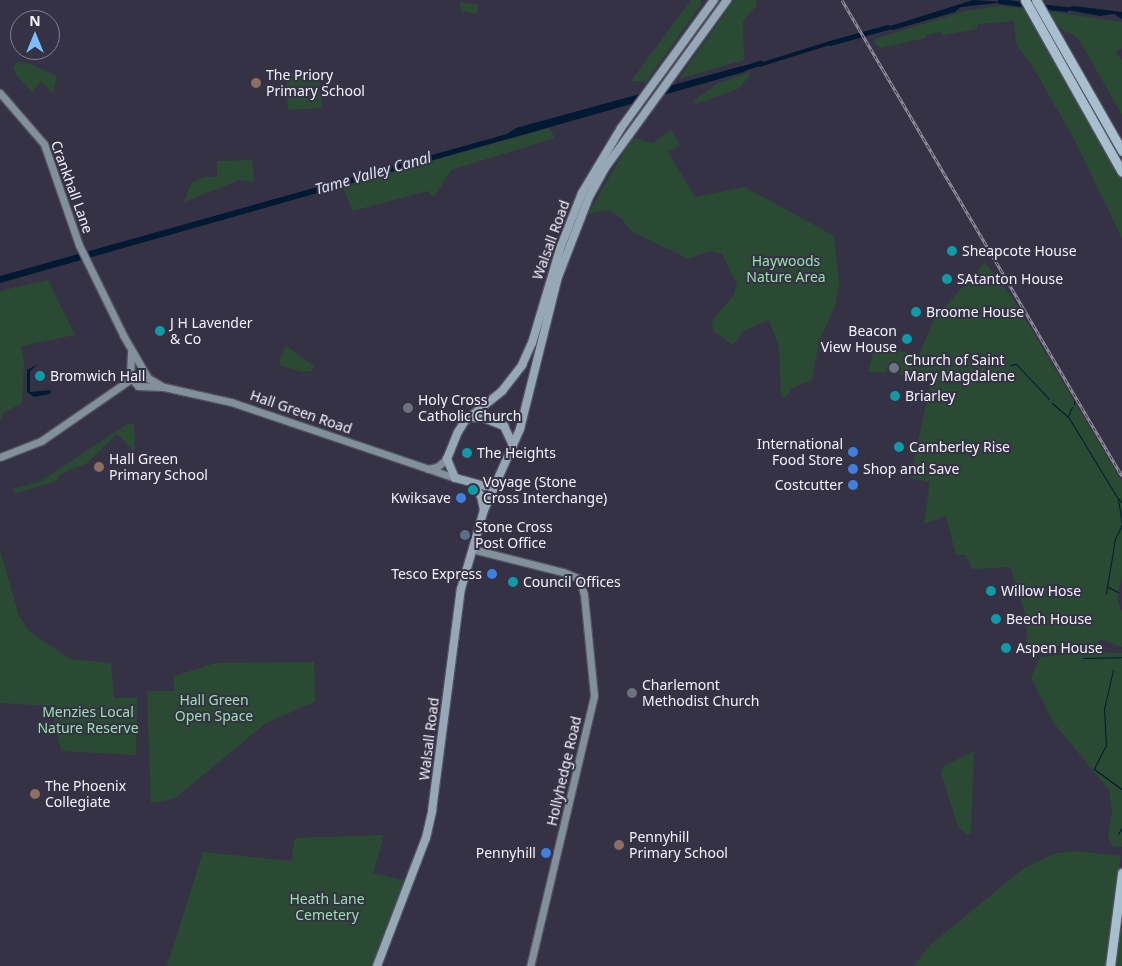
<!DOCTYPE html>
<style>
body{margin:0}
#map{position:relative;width:1122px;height:966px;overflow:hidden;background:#353245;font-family:"Noto Sans",sans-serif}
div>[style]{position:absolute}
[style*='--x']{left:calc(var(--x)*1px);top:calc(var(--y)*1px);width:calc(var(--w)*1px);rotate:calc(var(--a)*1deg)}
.green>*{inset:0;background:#2b4a33}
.water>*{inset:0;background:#021933}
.stream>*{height:1px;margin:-0.5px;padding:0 0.5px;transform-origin:0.5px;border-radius:0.5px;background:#021933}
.canal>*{height:4.5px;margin:-2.25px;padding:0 2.25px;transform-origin:2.25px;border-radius:2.25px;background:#021933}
.roads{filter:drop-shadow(1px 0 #535163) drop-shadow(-1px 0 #535163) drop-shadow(0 1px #535163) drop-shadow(0 -1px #535163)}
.secondary>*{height:7px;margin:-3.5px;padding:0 3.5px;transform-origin:3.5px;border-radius:3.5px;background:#81909a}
.primary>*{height:8px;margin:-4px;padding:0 4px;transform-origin:4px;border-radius:4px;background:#96a8b5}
.highway>*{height:9px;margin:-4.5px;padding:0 4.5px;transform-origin:4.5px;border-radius:4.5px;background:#a8bfcf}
.rail>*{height:3px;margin-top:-1.5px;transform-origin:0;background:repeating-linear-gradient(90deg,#353245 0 4px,#9694a3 0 8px);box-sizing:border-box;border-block:1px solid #9694a3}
.dots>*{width:14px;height:14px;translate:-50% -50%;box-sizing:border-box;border:2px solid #353245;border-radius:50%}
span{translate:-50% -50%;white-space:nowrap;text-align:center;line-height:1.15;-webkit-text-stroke:4px #353245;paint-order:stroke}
.poi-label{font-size:14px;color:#f3f2fe}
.left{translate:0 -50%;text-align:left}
.right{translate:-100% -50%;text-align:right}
.street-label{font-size:14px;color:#f3f2fe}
.park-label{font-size:14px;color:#98e1aa}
.water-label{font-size:15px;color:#dae4f1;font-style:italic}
.north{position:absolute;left:10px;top:10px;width:50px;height:50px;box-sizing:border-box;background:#353245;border:1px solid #817f8f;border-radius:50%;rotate:0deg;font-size:14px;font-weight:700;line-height:20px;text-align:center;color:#f3f2fe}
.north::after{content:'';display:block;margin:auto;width:18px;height:22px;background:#7cbef9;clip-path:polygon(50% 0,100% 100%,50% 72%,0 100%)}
</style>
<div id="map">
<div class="green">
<div style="clip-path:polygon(691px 0,701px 0,701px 5px,646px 82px,631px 81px)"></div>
<div style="clip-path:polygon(718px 0,724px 0,660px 84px,653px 86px)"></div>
<div style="clip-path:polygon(734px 0,756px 0,757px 5px,743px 21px,744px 60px,679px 79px)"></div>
<div style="clip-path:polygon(460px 2px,479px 5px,477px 14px,461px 11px)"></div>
<div style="clip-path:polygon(1000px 6px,1026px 9px,1110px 156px,1122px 179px,1122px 238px,1072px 135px,1034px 69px,1016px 44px,1014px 21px,978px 24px,977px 29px,943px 35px,941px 32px,926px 35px,925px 38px,881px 48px,875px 44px,875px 39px,965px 11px)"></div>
<div style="clip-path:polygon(1047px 11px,1122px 22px,1122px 48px,1116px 53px,1122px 60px,1122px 115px,1078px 38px,1061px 29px)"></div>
<div style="clip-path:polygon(17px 62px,27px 63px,57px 76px,53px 94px,41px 81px,32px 92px,16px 75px,13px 67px)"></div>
<div style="clip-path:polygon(319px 71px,322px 108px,288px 110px,286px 73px)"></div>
<div style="clip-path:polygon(749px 72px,749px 77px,738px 89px,696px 104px,693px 101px,717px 84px)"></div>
<div style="clip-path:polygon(549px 128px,555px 138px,451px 170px,434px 197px,428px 191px,353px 211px,342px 186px)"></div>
<div style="clip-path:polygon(671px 130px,680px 145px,668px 152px,695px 197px,745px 187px,834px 236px,839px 284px,835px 306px,819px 341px,812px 380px,791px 389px,786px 397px,781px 397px,779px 347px,769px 320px,745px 330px,733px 345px,713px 331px,712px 320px,733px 296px,737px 285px,722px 254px,710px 251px,689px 259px,631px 231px,622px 219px,608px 210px,588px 214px,630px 141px,634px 138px,652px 143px)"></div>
<div style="clip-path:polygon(252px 160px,254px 182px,239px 180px,184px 202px,191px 183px,204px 177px,217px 177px,217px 161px)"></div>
<div style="clip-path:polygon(985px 262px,1012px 297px,1122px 481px,1122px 576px,1117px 599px,1122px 612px,1122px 647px,1100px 639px,1097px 644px,1054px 646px,1027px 652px,1026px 616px,1010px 567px,972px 569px,966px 555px,956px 555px,946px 516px,924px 524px,930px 482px,910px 478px,931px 381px,886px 372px,868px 372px,875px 346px,919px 355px,934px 319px)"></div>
<div style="clip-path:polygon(48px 280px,75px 335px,21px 346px,24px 363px,22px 403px,3px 413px,0 421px,0 291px)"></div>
<div style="clip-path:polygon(286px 346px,314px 366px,312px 371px,302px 372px,281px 366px,279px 361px)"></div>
<div style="clip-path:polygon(127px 424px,134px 424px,135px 452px,117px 434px,87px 463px,60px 474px,57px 481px,15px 493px,13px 489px,41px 481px)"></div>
<div style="clip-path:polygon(0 550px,19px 616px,30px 632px,70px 659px,111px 663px,114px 698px,137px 698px,136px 755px,61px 751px,51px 706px,0 703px)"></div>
<div style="clip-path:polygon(1088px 652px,1122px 653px,1122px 847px,1112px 846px,1108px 835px,1112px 811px,1109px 790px,1053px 722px,1031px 678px,1040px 657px)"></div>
<div style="clip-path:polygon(314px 662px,315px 702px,266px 723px,174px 799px,151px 803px,147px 691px,174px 691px,174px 676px,216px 663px)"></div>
<div style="clip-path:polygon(974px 751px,971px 833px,967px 835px,958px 827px,941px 773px,944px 766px)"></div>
<div style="clip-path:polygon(384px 835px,373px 873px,407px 881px,373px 966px,167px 966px,203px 852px,291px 861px,295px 838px)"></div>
<div style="clip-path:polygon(1076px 851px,1121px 856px,1105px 966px,913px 966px,931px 944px,1024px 868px,1057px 853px)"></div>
<div style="clip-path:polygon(1122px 904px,1122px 966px,1115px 966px,1122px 906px)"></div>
</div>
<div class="water">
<div style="clip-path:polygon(973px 0,1006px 2px,961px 7px,955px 12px,893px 30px,884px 28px)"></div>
<div style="clip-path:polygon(1074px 6px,1122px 12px,1122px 19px,1114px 14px,1100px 16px,1062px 9px)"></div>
<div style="clip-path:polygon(830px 41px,833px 44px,760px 67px,756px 64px)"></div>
<div style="clip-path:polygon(742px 66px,747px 67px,744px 72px,0 283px,0 276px,507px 134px,516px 128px)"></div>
<div style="clip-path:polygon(38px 364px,30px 371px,30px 392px,51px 390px,50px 394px,34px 397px,27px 392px,27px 370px)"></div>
</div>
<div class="stream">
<div style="--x:1010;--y:365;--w:6;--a:-9"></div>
<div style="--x:1016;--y:364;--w:48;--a:46.7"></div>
<div style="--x:1052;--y:403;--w:23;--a:41"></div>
<div style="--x:1069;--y:418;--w:95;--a:58.8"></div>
<div style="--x:1118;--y:499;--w:25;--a:81"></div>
<div style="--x:1122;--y:524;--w:17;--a:115"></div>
<div style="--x:1115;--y:539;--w:55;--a:99.5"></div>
<div style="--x:1074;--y:404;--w:3;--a:-90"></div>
<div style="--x:1068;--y:416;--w:10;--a:-66"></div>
<div style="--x:1119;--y:499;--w:5;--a:53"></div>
<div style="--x:1108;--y:587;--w:11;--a:27"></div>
<div style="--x:1083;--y:658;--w:39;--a:-1"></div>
<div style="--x:1113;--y:670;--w:39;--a:103"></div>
<div style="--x:1104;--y:708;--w:37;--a:87"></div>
<div style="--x:1106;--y:745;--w:27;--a:117"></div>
<div style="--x:1094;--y:769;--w:34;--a:36"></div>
<div style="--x:1118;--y:834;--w:8;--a:-60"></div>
</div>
<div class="canal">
<div style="--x:1000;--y:1;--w:27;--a:8"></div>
<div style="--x:1039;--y:6;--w:27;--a:6"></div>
<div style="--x:830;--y:43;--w:60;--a:-15.4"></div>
<div style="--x:741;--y:69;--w:20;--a:-18"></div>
</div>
<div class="roads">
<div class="secondary">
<div style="--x:0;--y:93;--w:67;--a:49.2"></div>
<div style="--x:44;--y:144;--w:107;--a:70.9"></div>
<div style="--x:79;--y:245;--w:100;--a:63.9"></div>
<div style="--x:123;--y:335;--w:50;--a:59.8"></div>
<div style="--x:148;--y:378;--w:16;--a:30"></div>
<div style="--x:131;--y:352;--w:25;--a:92"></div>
<div style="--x:130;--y:377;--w:12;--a:48"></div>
<div style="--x:138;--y:386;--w:26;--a:2"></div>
<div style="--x:164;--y:387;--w:69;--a:12.6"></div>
<div style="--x:231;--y:402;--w:237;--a:18.7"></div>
<div style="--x:0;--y:457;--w:44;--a:-21.3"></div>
<div style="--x:41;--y:441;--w:109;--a:-34.6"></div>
<div style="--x:428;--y:469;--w:9;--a:-13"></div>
<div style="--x:437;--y:467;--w:13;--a:-39"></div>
<div style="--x:472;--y:549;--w:94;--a:14.2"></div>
<div style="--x:563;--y:572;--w:18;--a:22"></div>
<div style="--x:580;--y:579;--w:16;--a:76"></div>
<div style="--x:584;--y:595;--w:101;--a:84.3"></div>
<div style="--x:594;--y:696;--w:277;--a:103.3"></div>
</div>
<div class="primary">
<div style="--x:470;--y:417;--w:14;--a:4"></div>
<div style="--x:484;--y:418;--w:22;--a:22"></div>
<div style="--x:504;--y:426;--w:21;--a:65"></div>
<div style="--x:497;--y:482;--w:13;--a:162"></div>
<div style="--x:485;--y:486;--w:31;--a:-165"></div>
<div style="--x:455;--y:478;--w:21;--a:-113"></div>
<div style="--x:447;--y:459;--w:29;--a:-68"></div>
<div style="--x:458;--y:432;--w:13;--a:-58"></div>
<div style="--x:465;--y:421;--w:48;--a:-39"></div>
<div style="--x:502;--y:391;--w:33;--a:-52"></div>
<div style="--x:522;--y:365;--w:24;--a:-66"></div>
<div style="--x:532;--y:343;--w:101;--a:-73.4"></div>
<div style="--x:561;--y:246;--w:57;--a:-68.4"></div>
<div style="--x:582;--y:193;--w:76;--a:-59"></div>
<div style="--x:621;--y:128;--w:158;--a:-54"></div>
<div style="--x:472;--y:484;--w:15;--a:53"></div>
<div style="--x:481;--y:496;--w:14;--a:78"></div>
<div style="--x:377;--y:966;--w:137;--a:-69.1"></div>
<div style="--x:426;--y:838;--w:28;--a:-77"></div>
<div style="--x:432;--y:811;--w:224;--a:-82.6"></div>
<div style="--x:461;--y:589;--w:82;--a:-73.8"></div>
<div style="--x:484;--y:510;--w:89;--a:-66"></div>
<div style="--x:520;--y:429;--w:157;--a:-76"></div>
<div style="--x:558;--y:277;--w:86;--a:-68.8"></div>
<div style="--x:589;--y:197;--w:33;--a:-61"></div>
<div style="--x:605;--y:168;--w:208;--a:-54"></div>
</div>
<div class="highway">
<div style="--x:1025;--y:0;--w:197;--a:60.6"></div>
<div style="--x:1036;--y:0;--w:174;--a:60.3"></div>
<div style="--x:1110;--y:966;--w:94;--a:-82.6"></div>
</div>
</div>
<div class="rail">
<div style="--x:842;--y:0;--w:552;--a:59.53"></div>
</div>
<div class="dots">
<div style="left:256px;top:83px;background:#8d6e63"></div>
<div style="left:952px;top:251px;background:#0f9aa8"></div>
<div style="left:947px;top:279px;background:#0f9aa8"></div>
<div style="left:916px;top:312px;background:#0f9aa8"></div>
<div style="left:160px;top:331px;background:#0f9aa8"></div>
<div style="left:907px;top:339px;background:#0f9aa8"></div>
<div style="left:894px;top:368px;background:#6b7280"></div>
<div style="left:40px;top:376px;background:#0f9aa8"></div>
<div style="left:895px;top:396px;background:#0f9aa8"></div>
<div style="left:408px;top:408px;background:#6b7280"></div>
<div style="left:899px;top:447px;background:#0f9aa8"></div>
<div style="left:853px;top:452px;background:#3f7fe0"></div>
<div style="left:467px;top:453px;background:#0f9aa8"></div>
<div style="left:99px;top:467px;background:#8d6e63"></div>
<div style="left:853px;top:469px;background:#3f7fe0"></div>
<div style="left:853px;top:485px;background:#3f7fe0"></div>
<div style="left:473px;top:490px;background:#0f9aa8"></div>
<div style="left:461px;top:498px;background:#3f7fe0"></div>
<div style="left:465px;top:535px;background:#5c6f8a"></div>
<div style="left:492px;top:574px;background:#3f7fe0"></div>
<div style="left:513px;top:582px;background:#0f9aa8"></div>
<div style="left:991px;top:591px;background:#0f9aa8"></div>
<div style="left:996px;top:619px;background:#0f9aa8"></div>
<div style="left:1006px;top:648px;background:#0f9aa8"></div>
<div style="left:632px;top:693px;background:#6b7280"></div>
<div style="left:35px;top:794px;background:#8d6e63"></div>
<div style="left:619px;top:845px;background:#8d6e63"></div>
<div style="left:546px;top:853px;background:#3f7fe0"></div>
</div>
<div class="poi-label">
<span class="left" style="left:266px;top:83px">The Priory<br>Primary School</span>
<span class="left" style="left:962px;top:251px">Sheapcote House</span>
<span class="left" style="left:957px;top:279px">SAtanton House</span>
<span class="left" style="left:926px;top:312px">Broome House</span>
<span class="left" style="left:170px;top:331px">J H Lavender<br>&amp; Co</span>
<span class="right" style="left:897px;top:339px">Beacon<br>View House</span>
<span class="left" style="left:904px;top:368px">Church of Saint<br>Mary Magdalene</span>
<span class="left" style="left:50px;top:376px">Bromwich Hall</span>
<span class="left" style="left:905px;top:396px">Briarley</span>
<span class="left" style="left:418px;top:408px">Holy Cross<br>Catholic Church</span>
<span class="right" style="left:843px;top:452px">International<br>Food Store</span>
<span class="left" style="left:909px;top:447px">Camberley Rise</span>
<span class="left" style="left:477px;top:453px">The Heights</span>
<span class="left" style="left:109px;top:467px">Hall Green<br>Primary School</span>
<span class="left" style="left:863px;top:469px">Shop and Save</span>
<span class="left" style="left:483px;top:490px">Voyage (Stone<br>Cross Interchange)</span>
<span class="right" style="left:843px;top:485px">Costcutter</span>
<span class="right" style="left:451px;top:498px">Kwiksave</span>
<span class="left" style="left:475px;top:535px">Stone Cross<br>Post Office</span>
<span class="right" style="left:482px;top:574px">Tesco Express</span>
<span class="left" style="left:523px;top:582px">Council Offices</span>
<span class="left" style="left:1001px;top:591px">Willow Hose</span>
<span class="left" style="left:1006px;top:619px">Beech House</span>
<span class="left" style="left:1016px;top:648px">Aspen House</span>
<span class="left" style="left:642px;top:693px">Charlemont<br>Methodist Church</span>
<span class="left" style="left:45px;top:794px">The Phoenix<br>Collegiate</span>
<span class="left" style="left:629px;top:845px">Pennyhill<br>Primary School</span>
<span class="right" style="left:536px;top:853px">Pennyhill</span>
</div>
<div class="street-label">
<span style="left:72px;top:187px;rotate:70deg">Crankhall Lane</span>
<span style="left:551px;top:240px;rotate:-70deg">Walsall Road</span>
<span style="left:301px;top:412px;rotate:19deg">Hall Green Road</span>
<span style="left:429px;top:739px;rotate:-83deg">Walsall Road</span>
<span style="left:564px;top:771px;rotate:-77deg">Hollyhedge Road</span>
</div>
<div class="park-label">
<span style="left:786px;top:269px">Haywoods<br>Nature Area</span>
<span style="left:214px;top:708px">Hall Green<br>Open Space</span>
<span style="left:88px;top:720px">Menzies Local<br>Nature Reserve</span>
<span style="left:327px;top:907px">Heath Lane<br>Cemetery</span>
</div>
<div class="water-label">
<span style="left:373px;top:173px;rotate:-16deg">Tame Valley Canal</span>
</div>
<div class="north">N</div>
</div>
